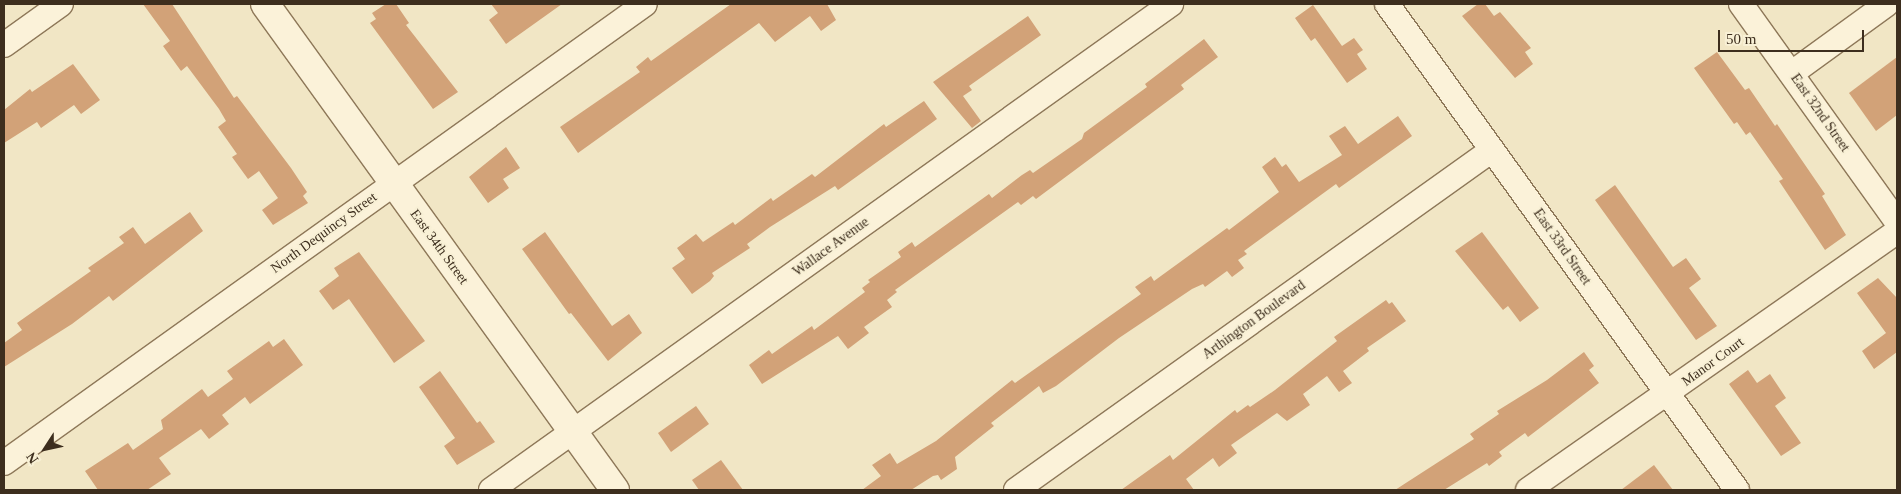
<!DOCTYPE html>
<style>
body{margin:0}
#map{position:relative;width:1901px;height:494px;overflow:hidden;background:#f1e6c5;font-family:"Times New Roman",serif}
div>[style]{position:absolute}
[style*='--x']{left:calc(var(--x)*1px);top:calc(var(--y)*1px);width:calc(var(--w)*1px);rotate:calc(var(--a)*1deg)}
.building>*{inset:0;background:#d2a278}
.roads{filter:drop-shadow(1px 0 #8e7859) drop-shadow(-1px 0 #8e7859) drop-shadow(0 1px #8e7859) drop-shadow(0 -1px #8e7859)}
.minor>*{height:24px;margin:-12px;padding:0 12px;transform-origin:12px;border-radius:12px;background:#fbf2d9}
.secondary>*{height:28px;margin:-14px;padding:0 14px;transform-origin:14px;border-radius:14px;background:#fbf2d9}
span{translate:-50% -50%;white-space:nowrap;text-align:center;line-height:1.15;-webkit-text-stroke:4px #f8f0d5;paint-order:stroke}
.street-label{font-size:14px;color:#3d2e1e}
.frame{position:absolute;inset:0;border:5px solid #3d2e1e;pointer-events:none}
.north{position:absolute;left:20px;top:424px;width:50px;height:50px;-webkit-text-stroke:4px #f8f0d5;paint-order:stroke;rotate:235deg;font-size:14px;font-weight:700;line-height:20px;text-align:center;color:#3d2e1e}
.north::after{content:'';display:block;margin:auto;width:18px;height:22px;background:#3d2e1e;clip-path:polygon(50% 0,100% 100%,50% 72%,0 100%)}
.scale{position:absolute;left:1718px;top:30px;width:146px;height:22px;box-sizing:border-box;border:2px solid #3d2e1e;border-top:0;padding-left:6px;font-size:15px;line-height:18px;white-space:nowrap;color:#3d2e1e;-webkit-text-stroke:4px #f8f0d5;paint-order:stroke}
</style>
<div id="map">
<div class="building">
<div style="clip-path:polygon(143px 4px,172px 4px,234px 98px,237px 96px,291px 168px,307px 192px,303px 196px,308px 203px,273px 225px,262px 210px,278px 198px,259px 171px,248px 179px,232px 157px,237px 154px,218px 127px,226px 121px,219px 109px,187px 66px,181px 71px,163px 46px,170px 41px)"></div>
<div style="clip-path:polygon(386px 4px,396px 4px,409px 23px,406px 25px,458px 92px,433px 109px,370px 23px,376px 19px,372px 13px)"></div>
<div style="clip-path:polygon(491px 4px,562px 4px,506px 44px,489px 20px,498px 13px)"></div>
<div style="clip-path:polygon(731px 4px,827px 4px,836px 20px,821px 31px,810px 16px,775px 42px,759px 23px,578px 153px,560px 127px,640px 72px,636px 67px,648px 57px,651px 61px)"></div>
<div style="clip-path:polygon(1478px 4px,1485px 4px,1494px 16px,1500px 12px,1531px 48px,1525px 52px,1533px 64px,1515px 78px,1462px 16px)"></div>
<div style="clip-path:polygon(1313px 5px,1342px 46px,1354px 38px,1363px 50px,1357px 54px,1367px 69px,1347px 83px,1315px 38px,1311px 41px,1295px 18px)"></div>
<div style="clip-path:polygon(1028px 16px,1041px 35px,969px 86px,972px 90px,963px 96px,981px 121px,972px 128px,933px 82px)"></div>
<div style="clip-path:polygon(1204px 39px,1218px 57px,1181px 85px,1184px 89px,1036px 199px,1033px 196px,1021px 205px,1018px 202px,895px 290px,897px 292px,887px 300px,892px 307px,864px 327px,869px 333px,848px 349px,838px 336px,762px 384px,749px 365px,769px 350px,772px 354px,812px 326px,814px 330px,865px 292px,862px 288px,870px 282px,868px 280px,901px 257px,898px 252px,912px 242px,915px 247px,989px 194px,992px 198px,1022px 175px,1030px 170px,1033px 173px,1082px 139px,1084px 133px,1147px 87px,1145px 84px)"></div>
<div style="clip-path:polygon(1717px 52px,1745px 90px,1749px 88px,1775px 126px,1777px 124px,1825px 194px,1822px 196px,1846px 235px,1825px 250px,1779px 181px,1783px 179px,1750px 132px,1746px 135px,1737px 122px,1734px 124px,1694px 68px)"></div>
<div style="clip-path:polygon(1897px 57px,1897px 115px,1876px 131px,1849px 93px)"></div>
<div style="clip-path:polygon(73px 64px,100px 100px,81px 114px,74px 105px,41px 128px,37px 122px,4px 143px,4px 110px,30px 89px,32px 92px)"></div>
<div style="clip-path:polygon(924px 101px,937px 119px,838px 190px,835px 186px,770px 227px,747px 244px,750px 248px,712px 273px,714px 276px,710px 281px,692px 294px,672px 268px,685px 259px,677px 248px,696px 234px,703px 242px,733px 222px,735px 225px,771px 198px,773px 201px,812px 174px,815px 177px,884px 124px,886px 127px)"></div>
<div style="clip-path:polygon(1398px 116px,1412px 136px,1339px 188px,1336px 184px,1244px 251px,1247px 254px,1238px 260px,1244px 268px,1232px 277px,1227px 271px,1205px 287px,1203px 284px,1192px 289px,1119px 338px,1056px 386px,1043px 393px,1039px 386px,991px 423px,994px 426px,955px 457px,957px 469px,941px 480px,938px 475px,933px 476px,911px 490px,862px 490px,881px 476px,872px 465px,890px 453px,897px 464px,936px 441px,1012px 380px,1015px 383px,1141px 294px,1135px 287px,1151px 276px,1154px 281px,1227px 228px,1229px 230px,1279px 192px,1262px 167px,1275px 157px,1282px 167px,1286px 164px,1299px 182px,1342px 155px,1329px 136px,1345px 126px,1358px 144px)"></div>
<div style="clip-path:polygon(506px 147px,520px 168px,503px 179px,509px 188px,488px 203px,469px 177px)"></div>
<div style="clip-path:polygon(1615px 185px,1673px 267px,1686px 258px,1701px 279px,1689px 288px,1717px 326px,1696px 340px,1595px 200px)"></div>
<div style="clip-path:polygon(190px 212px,203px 231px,113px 301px,109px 296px,72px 324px,4px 367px,4px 343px,22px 330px,17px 323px,91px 271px,88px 268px,124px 243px,119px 237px,133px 227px,145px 244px)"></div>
<div style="clip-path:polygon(545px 232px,612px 326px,629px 314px,642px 333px,608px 361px,571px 313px,569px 314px,522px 249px)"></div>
<div style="clip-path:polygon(1482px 232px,1539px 308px,1520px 322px,1508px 306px,1503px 310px,1455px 251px)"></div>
<div style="clip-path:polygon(359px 252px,425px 341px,394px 363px,349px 299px,333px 310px,319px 291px,339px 276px,334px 268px)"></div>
<div style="clip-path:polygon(1878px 278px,1897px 298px,1897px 352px,1874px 369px,1862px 351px,1886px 333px,1857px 293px)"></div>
<div style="clip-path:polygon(1386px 300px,1389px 304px,1392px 302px,1406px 321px,1367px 348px,1369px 351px,1343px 371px,1352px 383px,1339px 392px,1327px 376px,1303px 394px,1310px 405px,1287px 421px,1277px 413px,1231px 445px,1237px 453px,1219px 467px,1213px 458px,1186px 479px,1194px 490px,1121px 490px,1170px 455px,1173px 460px,1235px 410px,1237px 413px,1248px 405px,1250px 407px,1275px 390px,1337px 341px,1334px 337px)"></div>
<div style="clip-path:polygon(284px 339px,303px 365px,250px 404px,245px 397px,222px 415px,229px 424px,209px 439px,201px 429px,159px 458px,171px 474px,147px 490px,98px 490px,85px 471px,128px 443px,133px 450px,163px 429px,161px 420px,202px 389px,208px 397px,233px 379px,227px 371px,269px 341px,273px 347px)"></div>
<div style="clip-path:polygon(1584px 352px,1594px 366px,1589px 370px,1599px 383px,1528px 437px,1525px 433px,1499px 452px,1502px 456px,1489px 466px,1487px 463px,1444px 490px,1395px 490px,1474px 439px,1470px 434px,1499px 414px,1497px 411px,1547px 380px)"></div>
<div style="clip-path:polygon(1748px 370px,1757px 383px,1770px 374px,1786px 398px,1775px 406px,1801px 443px,1781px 456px,1729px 384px)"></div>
<div style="clip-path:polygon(440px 371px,477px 423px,480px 421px,495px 442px,457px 465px,444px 446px,455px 438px,419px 387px)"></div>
<div style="clip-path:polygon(696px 406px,709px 424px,671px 452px,658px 433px)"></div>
<div style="clip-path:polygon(721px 460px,743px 490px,699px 490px,692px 480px)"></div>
<div style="clip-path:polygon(1654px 465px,1673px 490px,1621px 490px)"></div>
</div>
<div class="roads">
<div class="minor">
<div style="--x:1387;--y:4;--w:599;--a:54.24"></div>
<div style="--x:1741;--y:4;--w:268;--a:54.4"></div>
<div style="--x:4;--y:45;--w:70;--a:-35.7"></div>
<div style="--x:1792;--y:73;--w:117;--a:-36"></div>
<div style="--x:4;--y:463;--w:788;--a:-35.61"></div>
<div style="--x:491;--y:490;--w:836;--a:-35.55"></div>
<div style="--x:1016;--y:490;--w:585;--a:-35.54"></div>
<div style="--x:1528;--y:490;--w:450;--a:-35"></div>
</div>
<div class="secondary">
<div style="--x:265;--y:4;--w:599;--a:54.24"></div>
</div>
</div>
<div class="street-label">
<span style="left:1820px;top:113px;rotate:55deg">East 32nd Street</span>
<span style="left:324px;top:233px;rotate:-36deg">North Dequincy Street</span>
<span style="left:439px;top:247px;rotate:54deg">East 34th Street</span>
<span style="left:831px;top:247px;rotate:-36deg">Wallace Avenue</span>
<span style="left:1562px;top:247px;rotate:55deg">East 33rd Street</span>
<span style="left:1254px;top:320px;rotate:-36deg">Arthington Boulevard</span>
<span style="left:1713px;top:362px;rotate:-36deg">Manor Court</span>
</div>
<div class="frame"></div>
<div class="north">N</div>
<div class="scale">50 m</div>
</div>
